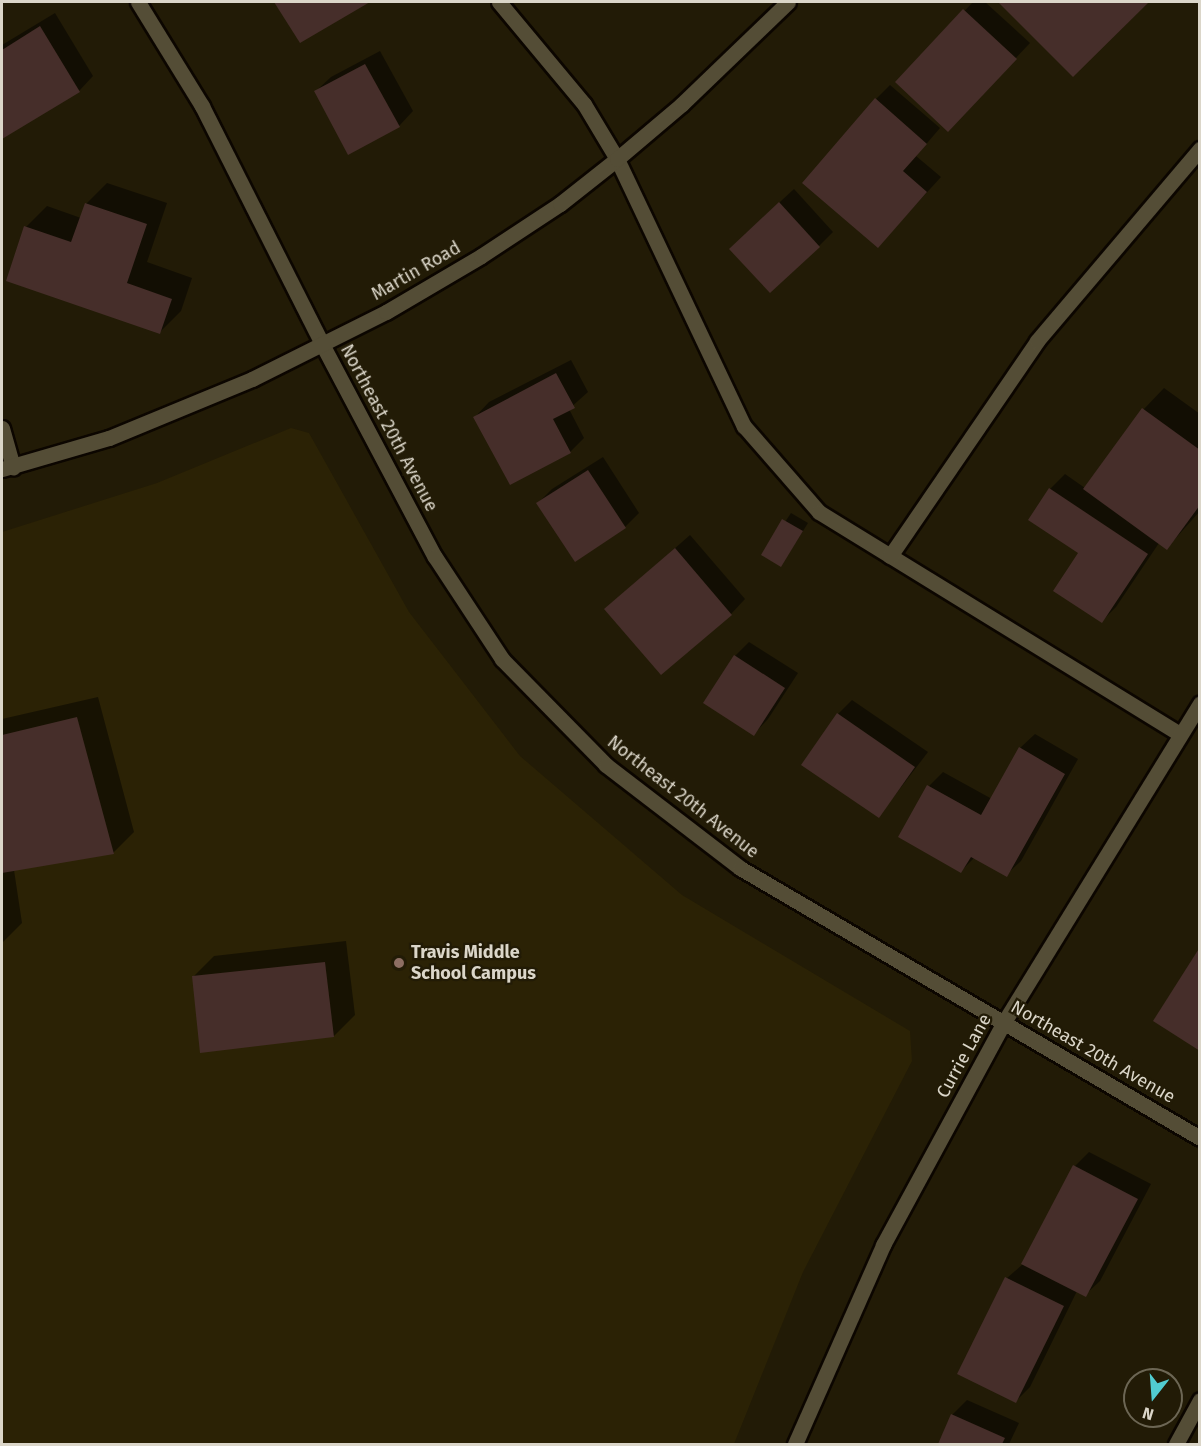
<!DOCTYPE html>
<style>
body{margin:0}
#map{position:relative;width:1201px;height:1446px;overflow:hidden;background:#221b06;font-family:"Fira Sans",sans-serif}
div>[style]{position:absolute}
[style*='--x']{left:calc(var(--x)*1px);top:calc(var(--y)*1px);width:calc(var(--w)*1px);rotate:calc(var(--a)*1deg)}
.built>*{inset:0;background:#2b2205}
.shadow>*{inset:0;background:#0007}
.building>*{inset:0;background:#462e2a}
.roads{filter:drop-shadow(2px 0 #0c0600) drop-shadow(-2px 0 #0c0600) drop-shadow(0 2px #0c0600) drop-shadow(0 -2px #0c0600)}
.lane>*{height:15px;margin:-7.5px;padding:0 7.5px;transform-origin:7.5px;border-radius:7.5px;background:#544d36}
.street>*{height:15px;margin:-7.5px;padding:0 7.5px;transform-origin:7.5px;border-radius:7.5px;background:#544d36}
.secondary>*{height:15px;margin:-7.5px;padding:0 7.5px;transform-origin:7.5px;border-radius:7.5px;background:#544d36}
.dots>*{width:16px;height:16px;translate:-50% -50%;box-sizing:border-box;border:3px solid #221b06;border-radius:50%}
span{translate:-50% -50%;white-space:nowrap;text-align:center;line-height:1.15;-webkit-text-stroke:4.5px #221b06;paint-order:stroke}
.street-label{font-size:18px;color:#dbd6c9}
.poi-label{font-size:18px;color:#dbd6c9;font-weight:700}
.left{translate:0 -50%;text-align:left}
.frame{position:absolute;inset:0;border:3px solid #dbd6c9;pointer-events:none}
.north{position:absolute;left:1123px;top:1368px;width:60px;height:60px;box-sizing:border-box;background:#221b06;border:2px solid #6c6654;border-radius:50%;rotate:197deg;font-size:16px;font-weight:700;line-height:24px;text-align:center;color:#dbd6c9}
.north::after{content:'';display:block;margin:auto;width:21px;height:27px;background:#51ccd1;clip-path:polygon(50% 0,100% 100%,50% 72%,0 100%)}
</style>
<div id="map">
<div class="built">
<div style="clip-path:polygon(291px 428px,309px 433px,409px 612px,520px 756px,682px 895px,910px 1031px,912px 1061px,803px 1272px,734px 1444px,2px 1444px,2px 532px,157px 483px)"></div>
</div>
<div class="shadow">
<div style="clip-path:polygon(276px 2px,367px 2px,300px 41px)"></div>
<div style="clip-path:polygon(973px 2px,985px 2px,1030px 43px,962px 115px,897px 82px)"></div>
<div style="clip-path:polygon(1000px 2px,1147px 2px,1073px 75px)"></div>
<div style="clip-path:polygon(55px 13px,93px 76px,79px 91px,2px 137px,2px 45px)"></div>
<div style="clip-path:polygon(380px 51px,413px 111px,399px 126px,316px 91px,331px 77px)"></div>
<div style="clip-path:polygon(890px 85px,940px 128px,916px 156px,941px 177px,878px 246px,876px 99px)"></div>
<div style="clip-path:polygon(107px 183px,167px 203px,147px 262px,192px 278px,181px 311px,160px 332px,26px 227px,47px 206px,81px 218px,86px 204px)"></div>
<div style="clip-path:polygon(794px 189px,833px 232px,819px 246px,745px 234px)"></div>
<div style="clip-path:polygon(571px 360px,588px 392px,569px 409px,584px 438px,570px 452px,475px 417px,489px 402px)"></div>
<div style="clip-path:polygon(1164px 388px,1200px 414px,1200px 511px,1167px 548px,1159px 543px,1116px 607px,1102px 621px,1080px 553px,1050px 489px,1065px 474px,1085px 488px,1144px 409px)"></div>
<div style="clip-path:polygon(603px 457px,639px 513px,625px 527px,538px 503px,552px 489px)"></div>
<div style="clip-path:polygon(791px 513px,808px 523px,781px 566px,763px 555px)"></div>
<div style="clip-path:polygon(690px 535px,745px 599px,731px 614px,606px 609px)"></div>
<div style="clip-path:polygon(749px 642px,798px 673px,768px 719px,754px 734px,735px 656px)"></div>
<div style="clip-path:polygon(98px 697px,134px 832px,113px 853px,14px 870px,22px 923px,2px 943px,2px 719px)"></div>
<div style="clip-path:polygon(852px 700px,928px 752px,879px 816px,838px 714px)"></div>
<div style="clip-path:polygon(1035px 734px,1078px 759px,1021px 861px,1006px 875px,975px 857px,961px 871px,929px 786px,943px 772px,992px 799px,1020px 748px)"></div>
<div style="clip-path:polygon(346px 941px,355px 1015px,334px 1036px,193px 977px,214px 956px)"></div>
<div style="clip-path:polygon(1089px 1152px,1151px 1184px,1100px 1281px,1085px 1295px,1077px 1291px,1030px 1387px,1016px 1401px,959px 1374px,1007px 1278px,1023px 1264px,1075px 1166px)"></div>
<div style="clip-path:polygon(967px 1400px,1019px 1423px,1009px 1444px,939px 1444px,952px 1415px)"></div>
</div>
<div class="building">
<div style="clip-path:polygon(274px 2px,370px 2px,300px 43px)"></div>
<div style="clip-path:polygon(998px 2px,1149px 2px,1073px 77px)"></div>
<div style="clip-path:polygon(963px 9px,1017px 59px,948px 132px,895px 82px)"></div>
<div style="clip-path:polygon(40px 26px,80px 92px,2px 139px,2px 50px)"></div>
<div style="clip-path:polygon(365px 64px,400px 127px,348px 155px,314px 91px)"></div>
<div style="clip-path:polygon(875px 98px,927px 144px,903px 171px,927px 192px,878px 248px,802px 183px)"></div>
<div style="clip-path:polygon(779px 202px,820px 247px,770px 293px,729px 249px)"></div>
<div style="clip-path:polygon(85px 203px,147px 224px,127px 283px,172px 299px,160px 334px,6px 281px,24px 226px,71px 242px)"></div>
<div style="clip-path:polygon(556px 373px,575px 408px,553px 419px,571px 453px,510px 485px,473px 417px)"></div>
<div style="clip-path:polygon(1142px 408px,1200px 450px,1200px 505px,1167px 550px,1083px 489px)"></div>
<div style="clip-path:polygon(588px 470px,626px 528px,575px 562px,536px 503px)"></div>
<div style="clip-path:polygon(1049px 488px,1148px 554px,1102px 623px,1053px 591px,1078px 553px,1028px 520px)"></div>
<div style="clip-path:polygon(782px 519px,803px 531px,781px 567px,761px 555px)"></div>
<div style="clip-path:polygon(675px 548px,732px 615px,661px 675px,604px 609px)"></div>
<div style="clip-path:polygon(734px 655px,785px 688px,754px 736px,703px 703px)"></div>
<div style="clip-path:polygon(837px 713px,915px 767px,879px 818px,801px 765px)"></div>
<div style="clip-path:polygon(77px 717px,114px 854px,2px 873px,2px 735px)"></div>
<div style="clip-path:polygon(1019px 747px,1065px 774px,1007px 877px,971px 857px,961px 873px,898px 837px,927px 785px,981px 815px)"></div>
<div style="clip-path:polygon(1200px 947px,1200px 1051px,1153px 1021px)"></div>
<div style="clip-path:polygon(325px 962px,334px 1037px,200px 1053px,192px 976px)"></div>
<div style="clip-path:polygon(1073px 1165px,1138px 1199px,1086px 1297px,1021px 1264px)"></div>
<div style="clip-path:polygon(1005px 1277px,1064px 1306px,1016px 1403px,957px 1374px)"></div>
<div style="clip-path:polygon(951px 1414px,1005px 1438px,1002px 1444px,938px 1444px)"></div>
</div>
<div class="roads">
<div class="lane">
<div style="--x:499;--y:2;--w:133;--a:50.2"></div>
<div style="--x:584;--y:104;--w:64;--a:59"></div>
<div style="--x:617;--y:159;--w:296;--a:64.6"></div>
<div style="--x:744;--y:426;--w:114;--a:48.9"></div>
<div style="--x:819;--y:512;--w:422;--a:31.6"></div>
<div style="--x:2;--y:428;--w:41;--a:74.2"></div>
<div style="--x:890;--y:556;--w:260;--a:-55.6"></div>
<div style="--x:1037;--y:341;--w:252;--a:-49.7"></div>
<div style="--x:1176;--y:1444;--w:50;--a:-61.4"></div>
</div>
<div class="street">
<div style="--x:138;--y:2;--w:122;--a:58.4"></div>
<div style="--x:202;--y:106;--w:267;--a:63.2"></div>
<div style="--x:795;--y:1444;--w:218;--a:-66.1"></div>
<div style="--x:883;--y:1245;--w:254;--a:-61.5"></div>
<div style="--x:1004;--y:1022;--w:374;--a:-58.4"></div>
</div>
<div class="secondary">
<div style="--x:322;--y:344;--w:241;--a:62.1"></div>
<div style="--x:435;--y:557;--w:122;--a:56.7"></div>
<div style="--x:502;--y:659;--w:148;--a:45.5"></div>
<div style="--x:606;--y:765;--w:169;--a:37.5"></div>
<div style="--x:740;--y:868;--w:533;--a:30.41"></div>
<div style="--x:2;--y:469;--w:111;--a:-16.2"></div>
<div style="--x:109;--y:438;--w:155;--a:-22.4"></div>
<div style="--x:252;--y:379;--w:150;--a:-26.6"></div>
<div style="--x:386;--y:312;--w:110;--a:-30.5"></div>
<div style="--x:481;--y:256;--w:95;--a:-33.4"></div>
<div style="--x:560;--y:204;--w:73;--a:-38.3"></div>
<div style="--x:617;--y:159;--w:85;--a:-40.2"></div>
<div style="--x:682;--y:104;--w:147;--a:-43.9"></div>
</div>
</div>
<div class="dots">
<div style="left:399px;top:963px;background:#8d6e63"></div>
</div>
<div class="street-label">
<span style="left:416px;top:271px;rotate:-30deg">Martin Road</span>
<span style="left:389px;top:428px;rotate:62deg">Northeast 20th Avenue</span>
<span style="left:683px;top:797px;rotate:38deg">Northeast 20th Avenue</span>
<span style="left:1093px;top:1052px;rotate:30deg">Northeast 20th Avenue</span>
<span style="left:964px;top:1056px;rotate:-61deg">Currie Lane</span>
</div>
<div class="poi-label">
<span class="left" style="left:411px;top:963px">Travis Middle<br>School Campus</span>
</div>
<div class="frame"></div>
<div class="north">N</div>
</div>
